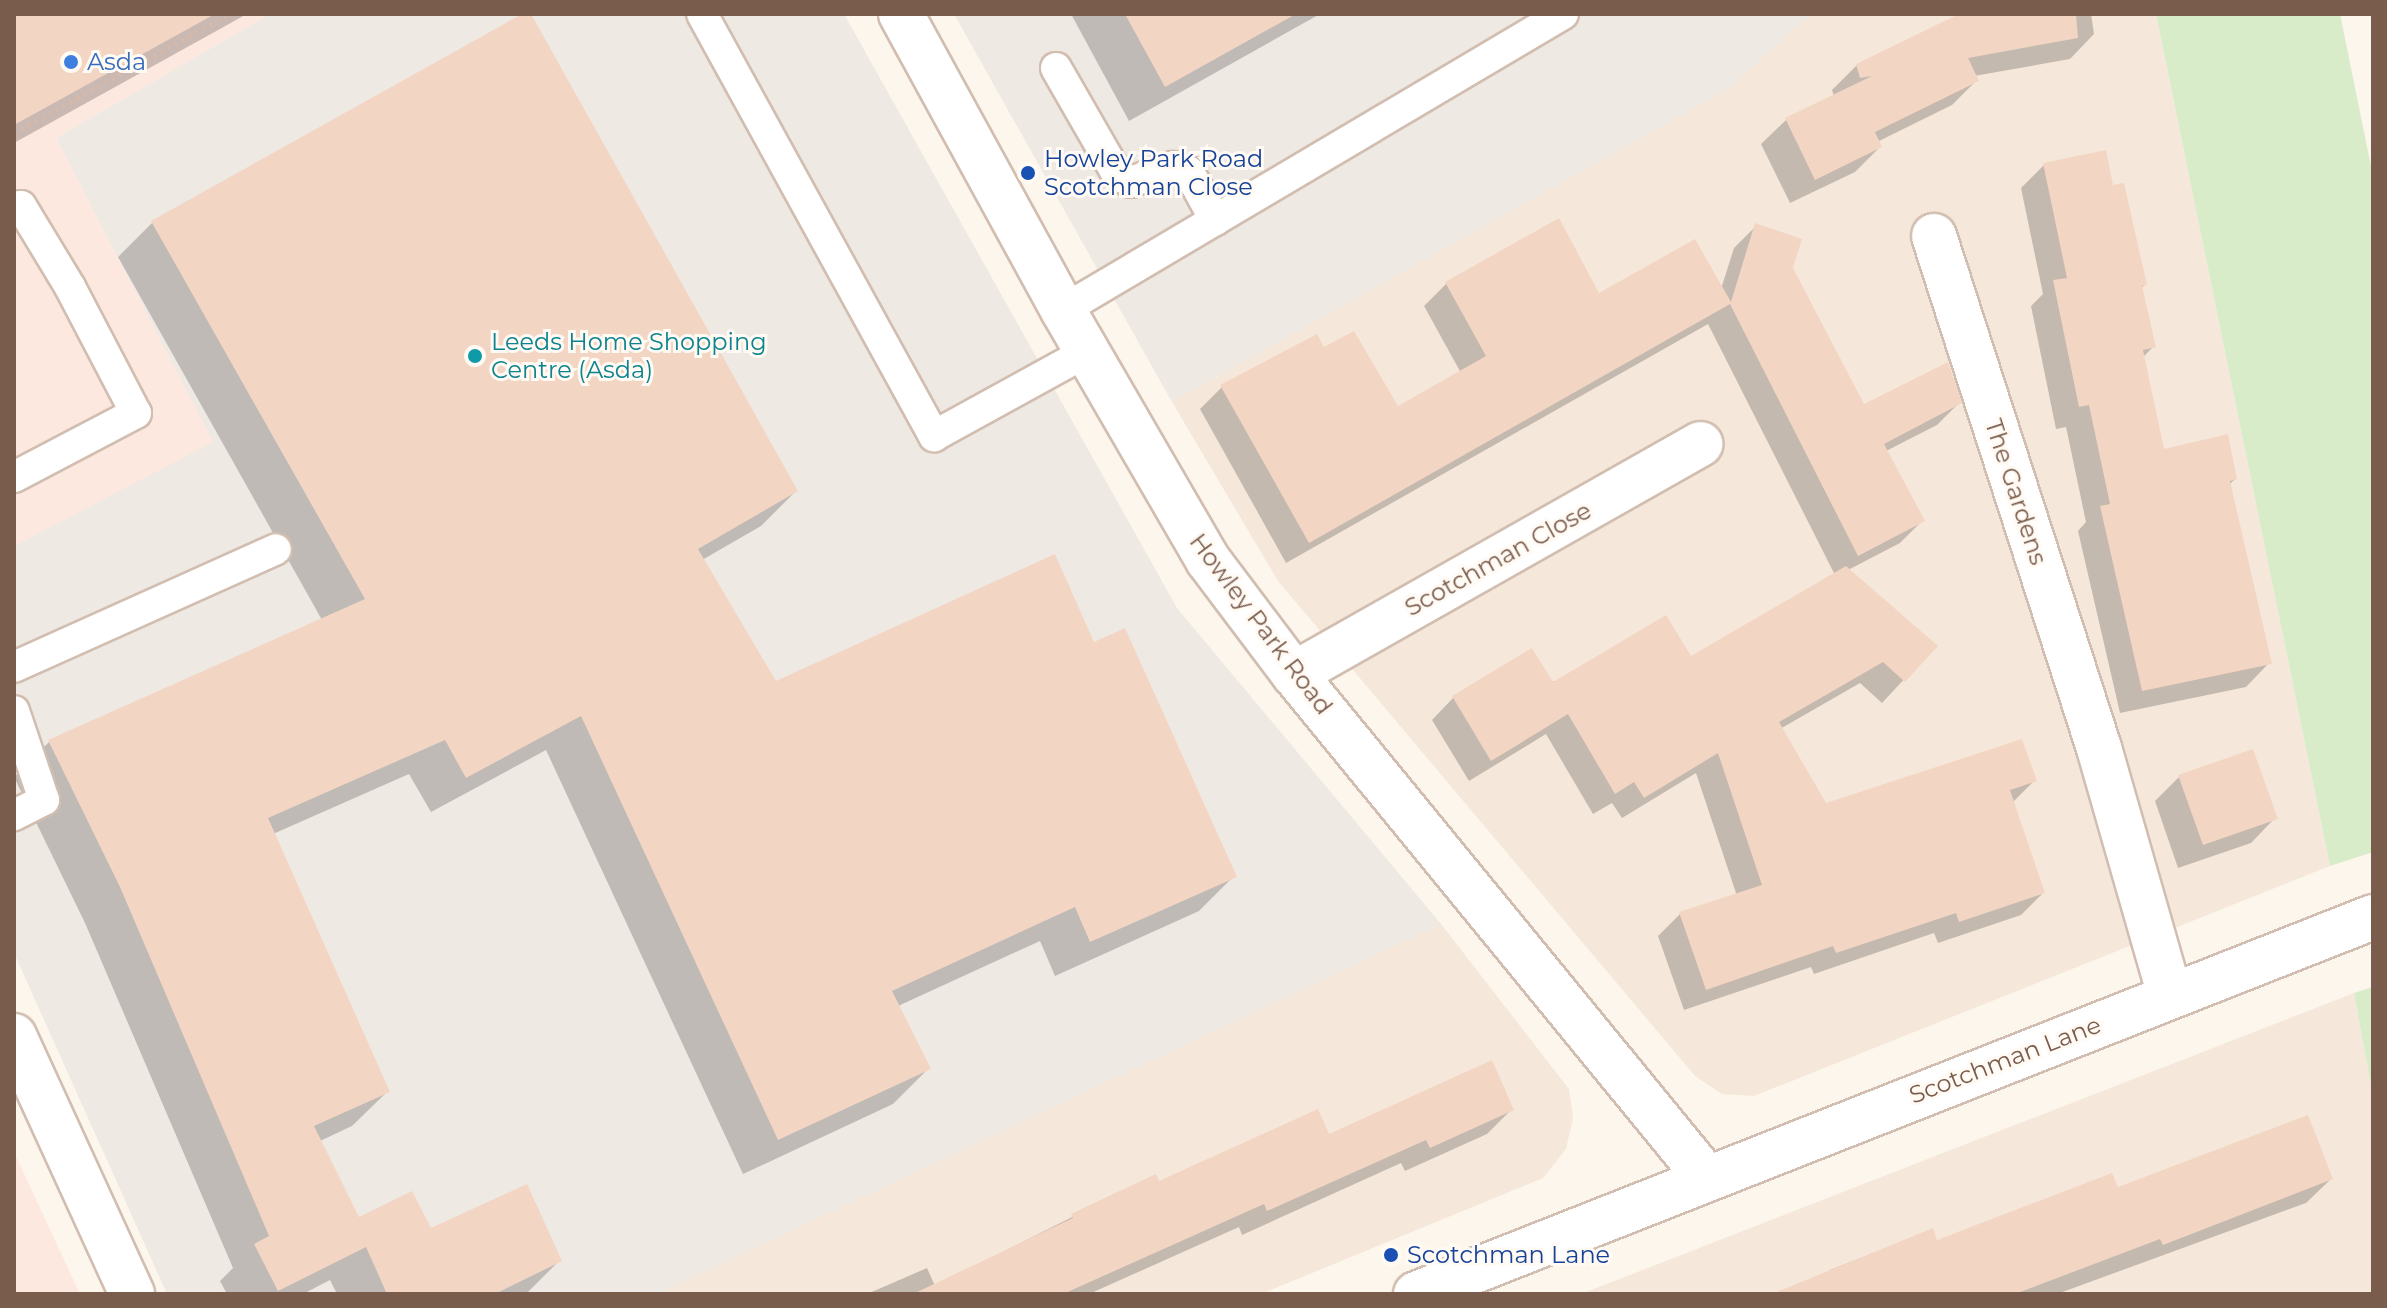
<!DOCTYPE html>
<style>
body{margin:0}
#map{position:relative;width:2387px;height:1308px;overflow:hidden;background:#fdf6ec;font-family:Montserrat,sans-serif}
div>[style]{position:absolute}
[style*='--x']{left:calc(var(--x)*1px);top:calc(var(--y)*1px);width:calc(var(--w)*1px);rotate:calc(var(--a)*1deg)}
.residential>*{inset:0;background:#f5e8da}
.commercial>*{inset:0;background:#fde8e0}
.industrial>*{inset:0;background:#efe9e4}
.green>*{inset:0;background:#d8ecc9}
.shadow>*{inset:0;background:#0003}
.building>*{inset:0;background:#f3d5c3}
.path>*{height:5px;margin-top:-2.5px;transform-origin:0;background:repeating-linear-gradient(90deg,#d9b8a5 0 2px,transparent 0 8px)}
.roads{filter:drop-shadow(2px 0 #d1beb0) drop-shadow(-2px 0 #d1beb0) drop-shadow(0 2px #d1beb0) drop-shadow(0 -2px #d1beb0)}
.service>*{height:30px;margin:-15px;padding:0 15px;transform-origin:15px;border-radius:15px;background:#fff}
.minor>*{height:44px;margin:-22px;padding:0 22px;transform-origin:22px;border-radius:22px;background:#fff}
.tertiary>*{height:44px;margin:-22px;padding:0 22px;transform-origin:22px;border-radius:22px;background:#fff}
.secondary>*{height:44px;margin:-22px;padding:0 22px;transform-origin:22px;border-radius:22px;background:#fff}
.dots>*{width:22px;height:22px;translate:-50% -50%;box-sizing:border-box;border:4px solid #fffaf3;border-radius:50%}
span{translate:-50% -50%;white-space:nowrap;text-align:center;line-height:1.15;-webkit-text-stroke:6px #fffaf3;paint-order:stroke}
.shop-label{font-size:24px;color:#366cbe}
.left{translate:0 -50%;text-align:left}
.transit-label{font-size:24px;color:#164399}
.culture-label{font-size:24px;color:#0d838f}
.street-label{font-size:24px;color:#7a5c4d}
.frame{position:absolute;inset:0;border:16px solid #7a5c4d;pointer-events:none}
</style>
<div id="map">
<div class="residential">
<div style="clip-path:polygon(1810px 14px,2156px 14px,2330px 866px,1754px 1096px,1722px 1094px,1695px 1076px,1278px 581px,1172px 402px,1731px 87px)"></div>
<div style="clip-path:polygon(1441px 924px,1569px 1089px,1573px 1118px,1566px 1149px,1543px 1178px,1261px 1294px,657px 1294px)"></div>
<div style="clip-path:polygon(2354px 993px,2373px 1097px,2373px 1294px,1581px 1294px)"></div>
</div>
<div class="commercial">
<div style="clip-path:polygon(14px 14px,270px 14px,56px 138px,214px 443px,14px 546px)"></div>
<div style="clip-path:polygon(14px 1152px,80px 1294px,14px 1294px)"></div>
</div>
<div class="industrial">
<div style="clip-path:polygon(270px 14px,844px 14px,1177px 608px,1441px 924px,657px 1294px,167px 1294px,14px 953px,14px 546px,213px 442px,56px 138px)"></div>
<div style="clip-path:polygon(954px 14px,1810px 14px,1731px 87px,1172px 402px)"></div>
</div>
<div class="green">
<div style="clip-path:polygon(2156px 14px,2340px 14px,2373px 176px,2373px 852px,2330px 866px)"></div>
<div style="clip-path:polygon(2373px 987px,2373px 1097px,2354px 993px)"></div>
</div>
<div class="shadow">
<div style="clip-path:polygon(14px 14px,247px 14px,14px 143px)"></div>
<div style="clip-path:polygon(529px 14px,796px 491px,761px 526px,702px 560px,775px 684px,1093px 644px,1234px 876px,1199px 911px,1055px 976px,1040px 941px,898px 1006px,928px 1069px,893px 1104px,743px 1174px,546px 750px,431px 812px,409px 774px,273px 834px,387px 1092px,352px 1126px,320px 1141px,358px 1220px,430px 1230px,560px 1260px,526px 1294px,337px 1294px,330px 1280px,303px 1294px,227px 1294px,220px 1281px,233px 1268px,85px 923px,14px 777px,49px 742px,322px 620px,118px 257px,153px 222px)"></div>
<div style="clip-path:polygon(1071px 14px,1320px 14px,1129px 121px)"></div>
<div style="clip-path:polygon(1964px 14px,2091px 14px,2094px 34px,2070px 59px,1974px 76px,1976px 81px,1952px 105px,1877px 142px,1880px 147px,1855px 172px,1790px 203px,1761px 144px,1786px 120px,1834px 96px,1832px 90px,1857px 65px)"></div>
<div style="clip-path:polygon(2044px 165px,2111px 187px,2145px 284px,2141px 289px,2153px 347px,2143px 357px,2162px 452px,2235px 479px,2229px 485px,2269px 663px,2246px 687px,2120px 713px,2078px 531px,2086px 522px,2066px 427px,2056px 429px,2031px 306px,2043px 294px,2021px 188px)"></div>
<div style="clip-path:polygon(1558px 220px,1598px 296px,1721px 289px,1734px 248px,1756px 226px,1791px 268px,1863px 407px,1959px 403px,1937px 425px,1886px 451px,1922px 521px,1900px 543px,1848px 570px,1935px 646px,1882px 703px,1860px 683px,1780px 729px,1825px 805px,2035px 780px,2012px 803px,2043px 893px,2021px 915px,1938px 943px,1934px 933px,1814px 974px,1811px 967px,1684px 1010px,1658px 936px,1680px 914px,1737px 896px,1696px 773px,1622px 818px,1612px 803px,1593px 814px,1546px 734px,1469px 781px,1432px 720px,1453px 698px,1690px 659px,1835px 575px,1708px 324px,1286px 563px,1200px 409px,1222px 387px,1324px 350px,1397px 409px,1461px 373px,1424px 306px,1446px 284px)"></div>
<div style="clip-path:polygon(2180px 776px,2275px 818px,2251px 843px,2178px 868px,2155px 801px)"></div>
<div style="clip-path:polygon(1512px 1109px,1487px 1134px,1405px 1171px,1401px 1163px,1242px 1235px,1239px 1227px,1089px 1294px,867px 1294px,927px 1268px,935px 1286px,1114px 1196px,1328px 1136px)"></div>
<div style="clip-path:polygon(2331px 1179px,2306px 1203px,2057px 1294px,1783px 1294px,1819px 1280px,1830px 1270px,1932px 1230px,1936px 1242px)"></div>
</div>
<div class="building">
<div style="clip-path:polygon(14px 14px,215px 14px,14px 125px)"></div>
<div style="clip-path:polygon(522px 14px,531px 14px,798px 491px,698px 549px,776px 681px,1055px 554px,1094px 642px,1125px 628px,1237px 877px,1090px 942px,1075px 907px,892px 991px,931px 1069px,778px 1140px,581px 716px,466px 778px,445px 740px,268px 818px,390px 1092px,314px 1126px,359px 1217px,412px 1191px,431px 1228px,527px 1184px,562px 1261px,495px 1294px,387px 1294px,366px 1247px,278px 1291px,254px 1244px,269px 1236px,120px 887px,48px 740px,365px 599px,151px 221px)"></div>
<div style="clip-path:polygon(1125px 14px,1296px 14px,1165px 87px)"></div>
<div style="clip-path:polygon(1959px 14px,2076px 14px,2078px 38px,1968px 58px,1979px 81px,1875px 132px,1882px 147px,1815px 180px,1785px 118px,1872px 76px,1860px 78px,1856px 64px)"></div>
<div style="clip-path:polygon(2106px 150px,2113px 185px,2124px 183px,2147px 285px,2142px 286px,2156px 347px,2143px 350px,2164px 449px,2228px 434px,2237px 479px,2230px 481px,2272px 664px,2142px 691px,2100px 506px,2110px 504px,2089px 405px,2079px 407px,2053px 280px,2067px 278px,2043px 163px)"></div>
<div style="clip-path:polygon(1559px 218px,1599px 293px,1695px 239px,1731px 302px,1755px 223px,1802px 239px,1793px 268px,1864px 404px,1948px 362px,1962px 403px,1884px 444px,1925px 521px,1858px 556px,1730px 304px,1309px 543px,1220px 385px,1317px 334px,1324px 347px,1354px 331px,1398px 406px,1486px 356px,1445px 282px)"></div>
<div style="clip-path:polygon(1846px 566px,1938px 646px,1905px 682px,1883px 662px,1779px 722px,1826px 803px,2022px 739px,2037px 781px,2010px 790px,2045px 893px,1959px 922px,1956px 913px,1836px 953px,1833px 946px,1706px 990px,1679px 912px,1762px 885px,1718px 753px,1644px 798px,1634px 782px,1615px 794px,1568px 714px,1491px 761px,1452px 696px,1532px 648px,1553px 682px,1666px 615px,1691px 656px)"></div>
<div style="clip-path:polygon(2253px 749px,2278px 819px,2203px 845px,2178px 775px)"></div>
<div style="clip-path:polygon(1492px 1060px,1514px 1110px,1430px 1148px,1426px 1140px,1267px 1211px,1264px 1204px,1063px 1294px,913px 1294px,1073px 1218px,1071px 1214px,1113px 1194px,1156px 1174px,1159px 1181px,1318px 1109px,1329px 1134px)"></div>
<div style="clip-path:polygon(2308px 1115px,2333px 1179px,2163px 1245px,2160px 1239px,2015px 1294px,1772px 1294px,1933px 1228px,1937px 1240px,2112px 1173px,2118px 1187px)"></div>
</div>
<div class="path">
<div style="--x:14;--y:133;--w:246;--a:-29"></div>
</div>
<div class="roads">
<div class="service">
<div style="--x:702;--y:14;--w:482;--a:61.2"></div>
<div style="--x:934;--y:436;--w:175;--a:-28.8"></div>
<div style="--x:1056;--y:68;--w:122;--a:60.1"></div>
<div style="--x:1117;--y:174;--w:16;--a:30"></div>
<div style="--x:1131;--y:182;--w:44;--a:-20.1"></div>
<div style="--x:1172;--y:167;--w:18;--a:16"></div>
<div style="--x:1189;--y:172;--w:55;--a:61.6"></div>
<div style="--x:14;--y:207;--w:7;--a:-8"></div>
<div style="--x:21;--y:206;--w:95;--a:58.8"></div>
<div style="--x:70;--y:287;--w:142;--a:62.4"></div>
<div style="--x:136;--y:413;--w:138;--a:152.3"></div>
<div style="--x:1063;--y:310;--w:581;--a:-30.63"></div>
<div style="--x:14;--y:667;--w:287;--a:-24.2"></div>
<div style="--x:14;--y:711;--w:94;--a:71.4"></div>
<div style="--x:44;--y:800;--w:34;--a:153"></div>
</div>
<div class="minor">
<div style="--x:1934;--y:236;--w:538;--a:72.14"></div>
<div style="--x:2099;--y:748;--w:258;--a:74"></div>
<div style="--x:1294;--y:674;--w:467;--a:-29.5"></div>
<div style="--x:14;--y:1036;--w:284;--a:65.4"></div>
</div>
<div class="tertiary">
<div style="--x:901;--y:14;--w:337;--a:61.3"></div>
<div style="--x:1063;--y:310;--w:289;--a:59.9"></div>
<div style="--x:1208;--y:560;--w:143;--a:53"></div>
<div style="--x:1294;--y:674;--w:649;--a:50.69"></div>
</div>
<div class="secondary">
<div style="--x:1416;--y:1294;--w:1029;--a:-21.5"></div>
</div>
</div>
<div class="dots">
<div style="left:71px;top:62px;background:#3f7fe0"></div>
<div style="left:1028px;top:173px;background:#1a4fb4"></div>
<div style="left:475px;top:356px;background:#0f9aa8"></div>
<div style="left:1391px;top:1255px;background:#1a4fb4"></div>
</div>
<div class="shop-label">
<span class="left" style="left:87px;top:62px">Asda</span>
</div>
<div class="transit-label">
<span class="left" style="left:1044px;top:173px">Howley Park Road<br>Scotchman Close</span>
<span class="left" style="left:1407px;top:1255px">Scotchman Lane</span>
</div>
<div class="culture-label">
<span class="left" style="left:491px;top:356px">Leeds Home Shopping<br>Centre (Asda)</span>
</div>
<div class="street-label">
<span style="left:2016px;top:492px;rotate:72deg">The Gardens</span>
<span style="left:1498px;top:559px;rotate:-29deg">Scotchman Close</span>
<span style="left:1261px;top:624px;rotate:53deg">Howley Park Road</span>
<span style="left:2005px;top:1060px;rotate:-21deg">Scotchman Lane</span>
</div>
<div class="frame"></div>
</div>
